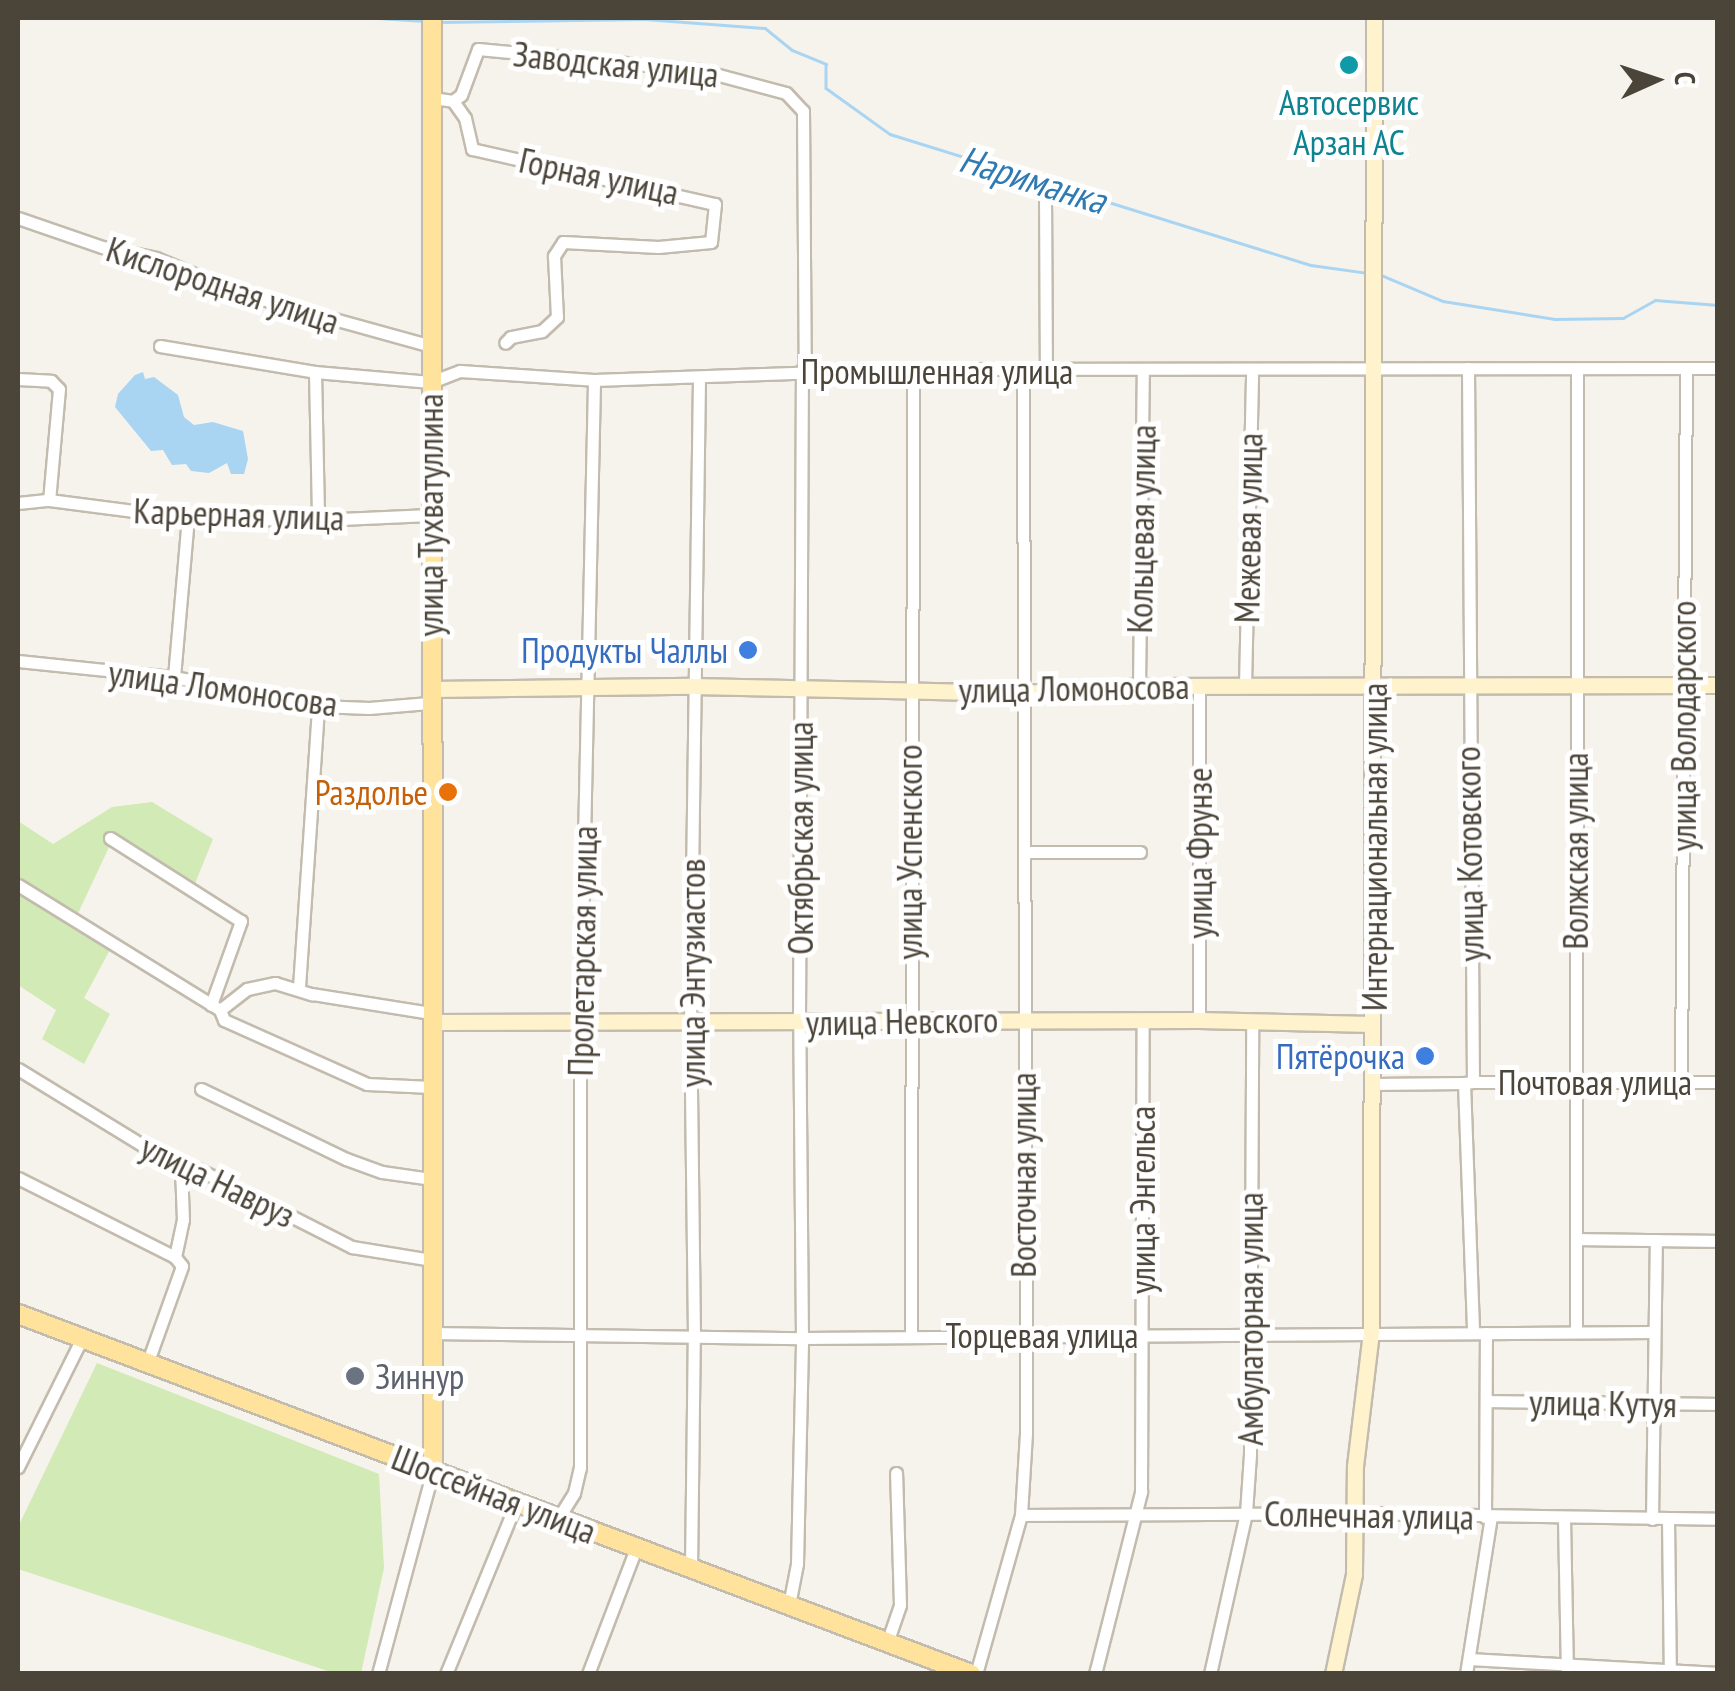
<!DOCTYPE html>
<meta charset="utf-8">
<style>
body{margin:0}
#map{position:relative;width:1735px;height:1691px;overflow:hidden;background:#f6f3ec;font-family:"PT Sans Narrow",sans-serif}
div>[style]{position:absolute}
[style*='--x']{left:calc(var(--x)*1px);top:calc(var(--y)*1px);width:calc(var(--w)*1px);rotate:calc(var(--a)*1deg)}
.green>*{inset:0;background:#d2eab5}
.water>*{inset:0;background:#a9d4f2}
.stream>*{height:2.5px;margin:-1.25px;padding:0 1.25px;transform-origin:1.25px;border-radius:1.25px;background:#a9d4f2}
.roads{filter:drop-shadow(2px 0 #c2bbae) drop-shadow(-2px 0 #c2bbae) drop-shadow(0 2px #c2bbae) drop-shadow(0 -2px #c2bbae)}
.street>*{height:11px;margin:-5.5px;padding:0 5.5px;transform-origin:5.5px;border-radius:5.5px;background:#fff}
.secondary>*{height:15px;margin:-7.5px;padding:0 7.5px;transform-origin:7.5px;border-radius:7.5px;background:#fff3cd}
.primary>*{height:18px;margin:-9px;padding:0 9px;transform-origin:9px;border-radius:9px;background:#ffe39c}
.dots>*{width:28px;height:28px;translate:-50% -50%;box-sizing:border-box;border:5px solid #fff;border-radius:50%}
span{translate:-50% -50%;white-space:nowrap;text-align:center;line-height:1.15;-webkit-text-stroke:10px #fff;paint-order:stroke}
.street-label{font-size:35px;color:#4b4439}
.culture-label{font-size:35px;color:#0d838f}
.shop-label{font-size:35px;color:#366cbe}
.right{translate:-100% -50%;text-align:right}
.food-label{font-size:35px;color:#c56008}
.worship-label{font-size:35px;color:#5b616d}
.left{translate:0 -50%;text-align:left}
.water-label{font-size:38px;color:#2e7ab2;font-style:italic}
.frame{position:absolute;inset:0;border:20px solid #4b4439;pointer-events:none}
.north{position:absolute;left:1605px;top:30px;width:100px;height:100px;-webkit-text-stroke:8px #fff;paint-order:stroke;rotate:87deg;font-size:28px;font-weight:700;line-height:40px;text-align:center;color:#4b4439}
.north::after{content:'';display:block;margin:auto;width:35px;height:45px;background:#4b4439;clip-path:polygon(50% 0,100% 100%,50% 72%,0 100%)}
</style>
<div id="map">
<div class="green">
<div style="clip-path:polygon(152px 802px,213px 839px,192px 891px,111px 843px,73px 924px,111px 948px,84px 998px,110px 1014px,84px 1064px,42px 1039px,56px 1010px,18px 985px,18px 821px,53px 844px,112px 807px)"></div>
<div style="clip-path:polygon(97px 1363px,379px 1474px,384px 1568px,361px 1673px,334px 1673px,18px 1569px,18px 1527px)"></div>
</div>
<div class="water">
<div style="clip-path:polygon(143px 372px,145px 379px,154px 377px,178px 395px,184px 417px,194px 425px,213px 422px,243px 431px,248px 459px,244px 474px,231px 474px,227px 463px,209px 473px,191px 471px,186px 464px,172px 465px,163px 450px,151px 451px,115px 407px,118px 394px,135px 375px)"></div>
</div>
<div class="stream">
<div style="--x:294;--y:18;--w:54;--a:0"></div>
<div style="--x:378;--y:18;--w:47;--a:3.7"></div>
<div style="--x:438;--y:22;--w:207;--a:-0.8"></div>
<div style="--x:645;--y:19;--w:120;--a:4.3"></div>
<div style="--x:765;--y:28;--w:35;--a:39"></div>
<div style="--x:792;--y:50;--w:37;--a:22"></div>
<div style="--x:826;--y:64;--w:24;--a:90"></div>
<div style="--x:826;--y:88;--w:79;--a:35.7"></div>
<div style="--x:890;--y:134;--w:441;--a:17.3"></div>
<div style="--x:1311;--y:265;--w:58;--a:8"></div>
<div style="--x:1381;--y:275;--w:67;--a:22.8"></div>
<div style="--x:1443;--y:301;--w:113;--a:9.1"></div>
<div style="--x:1555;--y:319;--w:68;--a:-0.8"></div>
<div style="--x:1623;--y:318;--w:37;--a:-29"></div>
<div style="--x:1655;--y:300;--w:63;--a:4.5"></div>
</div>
<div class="roads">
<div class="street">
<div style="--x:432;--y:98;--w:21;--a:8"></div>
<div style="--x:453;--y:101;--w:21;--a:55"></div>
<div style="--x:465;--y:118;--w:32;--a:77"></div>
<div style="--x:472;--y:149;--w:249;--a:12.8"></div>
<div style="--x:715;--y:204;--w:38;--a:96"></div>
<div style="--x:711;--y:242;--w:53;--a:174.6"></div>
<div style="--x:658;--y:247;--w:95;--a:-177"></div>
<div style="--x:563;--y:242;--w:17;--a:123"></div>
<div style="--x:554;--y:256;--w:61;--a:87.2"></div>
<div style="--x:557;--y:317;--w:21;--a:137"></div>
<div style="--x:542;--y:331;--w:32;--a:169"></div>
<div style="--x:511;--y:337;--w:8;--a:135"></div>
<div style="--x:453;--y:101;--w:10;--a:-37"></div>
<div style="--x:461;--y:95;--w:49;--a:-69.7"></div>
<div style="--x:478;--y:49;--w:223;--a:5.4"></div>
<div style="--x:700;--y:70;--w:89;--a:15"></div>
<div style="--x:786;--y:93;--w:25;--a:47"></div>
<div style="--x:803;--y:111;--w:259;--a:89.6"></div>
<div style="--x:1045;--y:193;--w:177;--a:89.7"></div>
<div style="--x:18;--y:218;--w:89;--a:19"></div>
<div style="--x:102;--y:247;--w:55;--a:11.5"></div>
<div style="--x:156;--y:258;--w:91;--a:22.6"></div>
<div style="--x:240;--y:293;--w:198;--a:15.5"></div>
<div style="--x:160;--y:346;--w:157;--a:9.5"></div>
<div style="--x:315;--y:372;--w:116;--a:4.9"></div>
<div style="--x:431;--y:382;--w:31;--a:-21"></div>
<div style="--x:460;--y:371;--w:134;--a:3.8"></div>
<div style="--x:594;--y:380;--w:319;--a:-2"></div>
<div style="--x:913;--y:369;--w:805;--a:-0.07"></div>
<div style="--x:1468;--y:368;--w:714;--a:89.6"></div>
<div style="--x:1473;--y:1082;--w:9;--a:174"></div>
<div style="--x:1464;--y:1083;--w:249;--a:87.9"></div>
<div style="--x:315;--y:372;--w:148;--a:88.8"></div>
<div style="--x:18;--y:379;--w:33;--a:3"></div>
<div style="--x:51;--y:381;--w:11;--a:45"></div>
<div style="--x:59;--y:389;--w:111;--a:95.1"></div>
<div style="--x:18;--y:503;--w:31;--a:-6"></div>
<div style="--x:49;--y:500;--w:140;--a:7.4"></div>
<div style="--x:188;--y:518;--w:130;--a:0.9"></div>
<div style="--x:318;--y:520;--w:112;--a:-2.6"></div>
<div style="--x:18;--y:661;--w:157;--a:5.9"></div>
<div style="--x:174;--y:677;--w:147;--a:11.4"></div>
<div style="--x:318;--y:706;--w:51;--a:2.2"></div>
<div style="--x:369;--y:708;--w:60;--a:-4.8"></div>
<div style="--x:174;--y:677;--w:160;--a:-85"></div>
<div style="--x:1139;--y:686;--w:315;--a:-89.3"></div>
<div style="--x:1199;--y:686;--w:334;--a:90"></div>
<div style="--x:1245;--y:686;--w:315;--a:-88.7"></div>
<div style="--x:110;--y:838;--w:155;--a:32.4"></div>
<div style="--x:241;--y:921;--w:89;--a:109.7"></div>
<div style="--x:1024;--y:852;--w:116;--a:0"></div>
<div style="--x:18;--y:885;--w:238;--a:31.7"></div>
<div style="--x:220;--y:1010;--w:11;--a:68"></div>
<div style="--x:224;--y:1020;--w:157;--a:24.1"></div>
<div style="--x:367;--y:1084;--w:64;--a:2.7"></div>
<div style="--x:299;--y:987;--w:282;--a:-86.1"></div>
<div style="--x:220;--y:1010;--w:34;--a:-38"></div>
<div style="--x:247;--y:989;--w:29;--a:-12"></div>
<div style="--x:275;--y:983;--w:39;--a:17"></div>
<div style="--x:312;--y:994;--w:121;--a:9.1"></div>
<div style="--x:18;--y:1069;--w:191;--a:31.5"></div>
<div style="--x:181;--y:1169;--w:15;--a:-4"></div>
<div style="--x:196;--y:1168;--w:175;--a:26.9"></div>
<div style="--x:352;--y:1247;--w:80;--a:9.3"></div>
<div style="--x:1473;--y:1082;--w:245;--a:0"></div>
<div style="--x:1681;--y:1082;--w:711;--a:-89.6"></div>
<div style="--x:1373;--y:1084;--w:91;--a:-0.6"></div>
<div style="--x:201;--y:1089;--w:161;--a:25.8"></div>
<div style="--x:346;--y:1159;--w:38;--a:20"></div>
<div style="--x:382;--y:1172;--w:49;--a:8.1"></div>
<div style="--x:18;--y:1178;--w:176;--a:26.7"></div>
<div style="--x:1577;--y:1239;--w:141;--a:0.8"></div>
<div style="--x:1576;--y:1332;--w:963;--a:-89.94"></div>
<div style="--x:431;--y:1333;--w:371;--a:0.8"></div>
<div style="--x:802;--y:1338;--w:851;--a:-0.4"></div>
<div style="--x:911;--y:1335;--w:966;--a:-89.88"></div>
<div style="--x:147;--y:1364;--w:104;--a:-70.3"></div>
<div style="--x:182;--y:1266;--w:11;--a:-128"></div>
<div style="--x:175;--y:1257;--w:38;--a:-78"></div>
<div style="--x:183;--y:1220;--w:51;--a:-92.2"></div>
<div style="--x:1488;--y:1401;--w:230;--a:0.7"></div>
<div style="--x:18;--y:1467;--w:144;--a:-63.6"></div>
<div style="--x:1021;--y:1515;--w:332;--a:-0.3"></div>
<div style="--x:1353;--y:1513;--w:365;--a:0.9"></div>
<div style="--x:559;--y:1517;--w:28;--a:-58"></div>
<div style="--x:574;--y:1493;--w:26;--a:-77"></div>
<div style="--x:580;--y:1468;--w:444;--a:-90"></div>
<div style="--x:580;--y:1024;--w:644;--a:-88.75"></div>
<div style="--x:1485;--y:1517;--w:184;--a:-89.7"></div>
<div style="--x:1564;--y:1518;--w:156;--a:88.9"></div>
<div style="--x:1652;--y:1519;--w:279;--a:-89.2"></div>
<div style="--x:1668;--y:1519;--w:155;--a:89.3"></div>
<div style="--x:691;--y:1569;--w:234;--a:-89.3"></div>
<div style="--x:694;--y:1335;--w:312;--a:-90.7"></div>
<div style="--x:690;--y:1023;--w:645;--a:-89.2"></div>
<div style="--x:789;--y:1605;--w:42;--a:-79"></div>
<div style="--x:797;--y:1564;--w:226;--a:-88.7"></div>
<div style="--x:802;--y:1338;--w:316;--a:-90.5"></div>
<div style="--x:799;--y:1022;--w:652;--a:-89.74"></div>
<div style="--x:887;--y:1643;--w:40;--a:-71.1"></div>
<div style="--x:900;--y:1605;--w:132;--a:-91.7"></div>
<div style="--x:1470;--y:1659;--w:248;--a:3.2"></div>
<div style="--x:378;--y:1674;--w:211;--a:-74.9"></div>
<div style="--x:446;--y:1674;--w:187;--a:-67.7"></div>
<div style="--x:588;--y:1674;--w:135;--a:-69.1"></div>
<div style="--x:976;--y:1674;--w:165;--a:-74.2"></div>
<div style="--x:1021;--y:1515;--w:82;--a:-86.5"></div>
<div style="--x:1026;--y:1433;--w:1063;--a:-90.16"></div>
<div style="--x:1095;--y:1674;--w:188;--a:-75.8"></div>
<div style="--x:1141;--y:1492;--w:472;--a:-89.8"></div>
<div style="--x:1210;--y:1674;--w:165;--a:-77.4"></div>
<div style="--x:1246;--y:1513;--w:59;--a:-86.1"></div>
<div style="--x:1250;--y:1454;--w:433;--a:-89.7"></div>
<div style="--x:1466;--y:1674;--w:159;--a:-81"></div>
</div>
<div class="secondary">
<div style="--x:430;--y:689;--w:263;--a:-0.7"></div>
<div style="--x:693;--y:686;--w:330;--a:1.2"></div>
<div style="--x:1023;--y:693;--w:116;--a:-3.5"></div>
<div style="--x:1139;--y:686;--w:579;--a:-0.1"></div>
<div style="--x:431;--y:1022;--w:768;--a:-0.15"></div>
<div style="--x:1199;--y:1020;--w:173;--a:1.3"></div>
<div style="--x:1333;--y:1674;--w:102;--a:-78.1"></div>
<div style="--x:1354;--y:1574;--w:108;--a:-89.5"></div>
<div style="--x:1355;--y:1466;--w:135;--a:-83.2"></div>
<div style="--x:1371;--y:1332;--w:1314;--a:-89.87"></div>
</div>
<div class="primary">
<div style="--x:432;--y:18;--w:1452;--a:89.96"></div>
<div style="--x:18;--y:1314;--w:1019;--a:20.69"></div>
</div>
</div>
<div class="dots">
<div style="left:1349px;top:65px;background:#0f9aa8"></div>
<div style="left:748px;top:650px;background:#3f7fe0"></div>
<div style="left:448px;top:792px;background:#e8710a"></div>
<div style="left:1425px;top:1056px;background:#3f7fe0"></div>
<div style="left:355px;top:1376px;background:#6b7280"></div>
</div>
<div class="street-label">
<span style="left:616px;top:64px;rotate:6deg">Заводская улица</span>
<span style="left:599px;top:176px;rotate:12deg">Горная улица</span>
<span style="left:223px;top:285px;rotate:18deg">Кислородная улица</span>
<span style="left:937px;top:371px">Промышленная улица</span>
<span style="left:239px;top:514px;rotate:2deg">Карьерная улица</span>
<span style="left:430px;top:515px;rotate:-90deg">улица Тухватуллина</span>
<span style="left:1248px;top:528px;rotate:-89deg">Межевая улица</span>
<span style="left:1141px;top:529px;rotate:-89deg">Кольцевая улица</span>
<span style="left:223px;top:688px;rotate:8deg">улица Ломоносова</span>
<span style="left:1074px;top:688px;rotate:-1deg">улица Ломоносова</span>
<span style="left:1683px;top:726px;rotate:-90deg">улица Володарского</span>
<span style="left:800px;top:838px;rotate:-90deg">Октябрьская улица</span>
<span style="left:1374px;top:847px;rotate:-90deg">Интернациональная улица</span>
<span style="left:1575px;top:851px;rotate:-90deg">Волжская улица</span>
<span style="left:909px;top:852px;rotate:-90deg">улица Успенского</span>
<span style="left:1199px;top:853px;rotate:-90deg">улица Фрунзе</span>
<span style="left:1469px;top:854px;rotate:-91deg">улица Котовского</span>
<span style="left:582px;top:951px;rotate:-89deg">Пролетарская улица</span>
<span style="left:692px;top:973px;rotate:-90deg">улица Энтузиастов</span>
<span style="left:902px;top:1021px;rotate:-1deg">улица Невского</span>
<span style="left:1595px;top:1082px">Почтовая улица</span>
<span style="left:1023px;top:1175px;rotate:-90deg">Восточная улица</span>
<span style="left:218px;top:1181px;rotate:26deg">улица Навруз</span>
<span style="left:1142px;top:1200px;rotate:-90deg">улица Энгельса</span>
<span style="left:1250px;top:1319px;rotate:-90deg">Амбулаторная улица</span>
<span style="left:1042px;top:1335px">Торцевая улица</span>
<span style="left:1603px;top:1403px;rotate:1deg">улица Кутуя</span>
<span style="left:494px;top:1494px;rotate:21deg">Шоссейная улица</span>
<span style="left:1369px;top:1515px;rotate:1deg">Солнечная улица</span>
</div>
<div class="culture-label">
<span style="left:1349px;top:122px">Автосервис<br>Арзан АС</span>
</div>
<div class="shop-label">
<span class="right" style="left:728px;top:650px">Продукты Чаллы</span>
<span class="right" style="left:1405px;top:1056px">Пятёрочка</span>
</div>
<div class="food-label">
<span class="right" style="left:428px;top:792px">Раздолье</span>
</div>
<div class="worship-label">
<span class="left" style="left:375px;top:1376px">Зиннур</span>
</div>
<div class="water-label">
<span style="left:1033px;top:179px;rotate:17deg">Нариманка</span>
</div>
<div class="frame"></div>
<div class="north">С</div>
</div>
